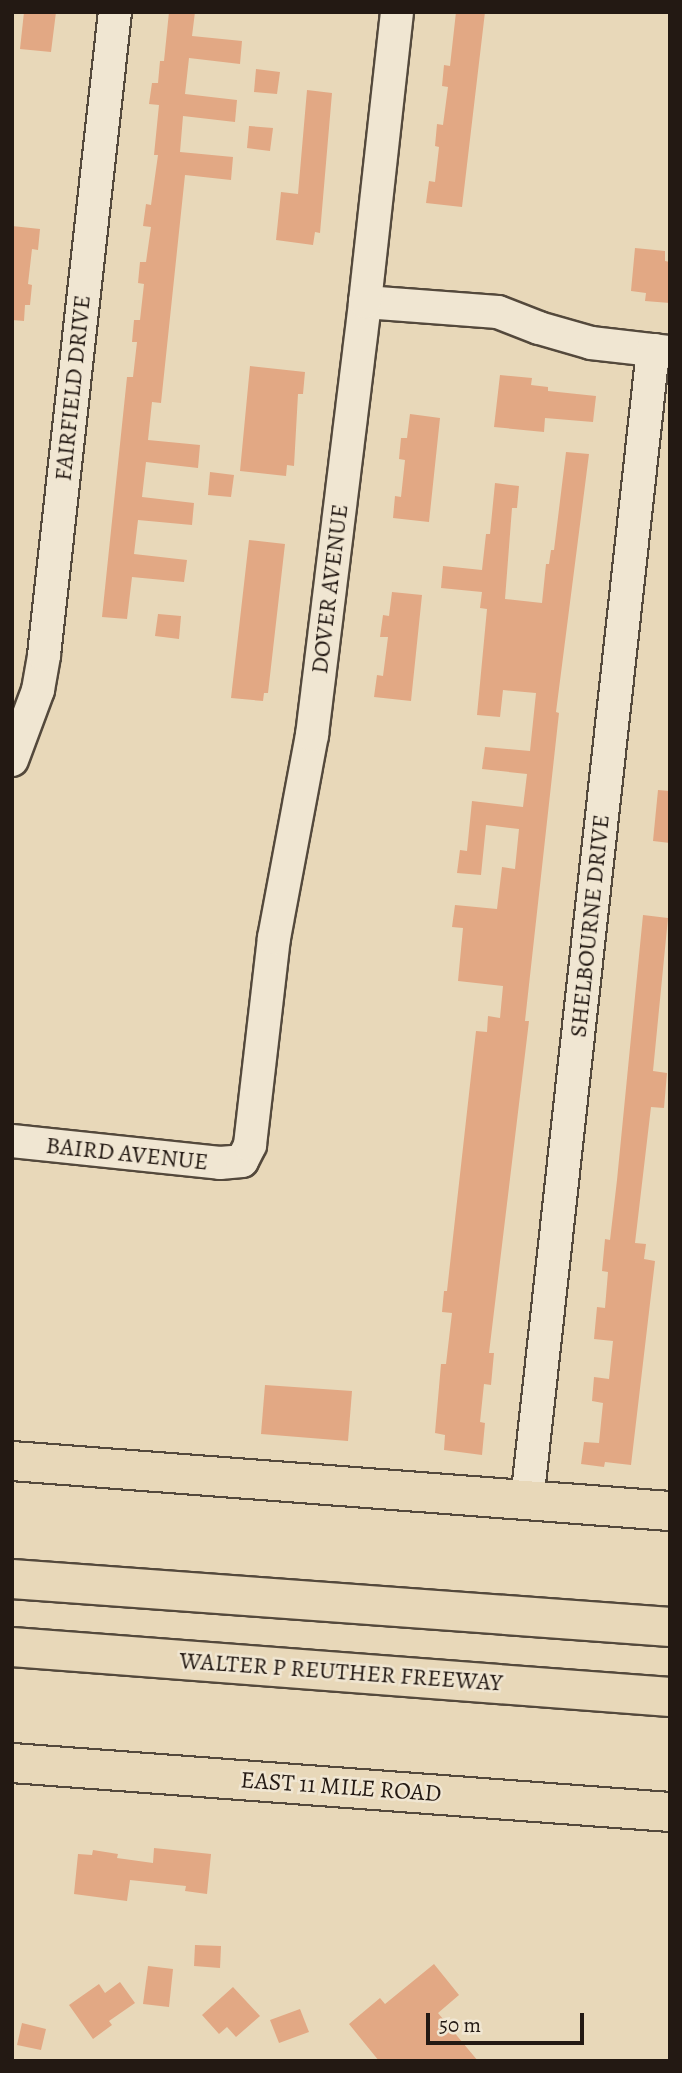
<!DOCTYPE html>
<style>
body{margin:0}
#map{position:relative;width:682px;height:2073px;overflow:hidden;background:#e8d8b9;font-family:Alegreya,serif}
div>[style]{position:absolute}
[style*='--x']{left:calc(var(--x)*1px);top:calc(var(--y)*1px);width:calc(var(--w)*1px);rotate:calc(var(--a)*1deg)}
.building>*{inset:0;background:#e2a884}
.roads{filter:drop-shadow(2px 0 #54493c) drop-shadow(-2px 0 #54493c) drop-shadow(0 2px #54493c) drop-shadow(0 -2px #54493c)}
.minor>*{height:32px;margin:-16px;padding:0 16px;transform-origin:16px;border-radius:16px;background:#f0e6d2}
.major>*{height:38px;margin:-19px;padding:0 19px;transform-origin:19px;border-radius:19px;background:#e8d8b9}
.highway>*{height:38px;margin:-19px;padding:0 19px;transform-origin:19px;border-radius:19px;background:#e8d8b9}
span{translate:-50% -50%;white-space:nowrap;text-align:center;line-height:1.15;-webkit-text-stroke:5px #f0e6d2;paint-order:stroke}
.street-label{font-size:24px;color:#231913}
.frame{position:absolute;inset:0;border:14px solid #231913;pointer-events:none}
.scale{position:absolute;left:426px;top:2013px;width:158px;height:32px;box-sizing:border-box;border:4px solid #231913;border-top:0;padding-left:9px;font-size:21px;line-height:24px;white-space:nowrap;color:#231913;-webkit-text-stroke:5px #f0e6d2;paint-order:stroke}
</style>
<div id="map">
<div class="building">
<div style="clip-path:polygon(24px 12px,56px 12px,51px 52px,20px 49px)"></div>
<div style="clip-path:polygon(169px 12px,195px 12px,192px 36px,242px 41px,240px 64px,189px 58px,185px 94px,237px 100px,235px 122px,183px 116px,180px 152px,233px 157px,231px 180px,185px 175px,161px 403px,152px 402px,148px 440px,200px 445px,198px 468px,146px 462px,142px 497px,194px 503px,192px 525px,138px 520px,134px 554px,187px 560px,184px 582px,132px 577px,127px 619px,102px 617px,127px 377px,133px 377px,137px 342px,132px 342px,134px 320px,140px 320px,144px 284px,138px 283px,140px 262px,146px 262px,151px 227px,143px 226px,146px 204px,151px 205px,158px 155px,154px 155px,159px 105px,149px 104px,152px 83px,158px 83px,160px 61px,164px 61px)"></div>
<div style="clip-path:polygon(456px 12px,485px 12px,462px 207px,426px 203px,429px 181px,435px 182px,439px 147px,435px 146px,437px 124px,443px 125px,448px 87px,442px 86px,444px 65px,450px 66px)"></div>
<div style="clip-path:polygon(256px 69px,280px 72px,277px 94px,254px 92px)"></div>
<div style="clip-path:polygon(307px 90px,332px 93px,320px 233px,315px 232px,313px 245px,276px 240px,281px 192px,298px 194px)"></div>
<div style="clip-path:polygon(249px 126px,273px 128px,270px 151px,247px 148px)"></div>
<div style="clip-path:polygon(12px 226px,40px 229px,38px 250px,32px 249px,28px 284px,32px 285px,30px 305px,25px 305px,24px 321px,12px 320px)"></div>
<div style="clip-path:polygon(635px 248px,665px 251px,665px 261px,670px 262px,670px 303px,645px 301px,646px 293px,631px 291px)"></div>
<div style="clip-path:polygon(250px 366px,305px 372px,303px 394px,298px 394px,294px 466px,287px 465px,286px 476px,240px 471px)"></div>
<div style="clip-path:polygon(500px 375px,532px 378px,531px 385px,548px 387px,548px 391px,596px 396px,593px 422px,545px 418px,544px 432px,494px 427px)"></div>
<div style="clip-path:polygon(410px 414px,440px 418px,429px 522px,393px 518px,395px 496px,401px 497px,405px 460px,399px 459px,401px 438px,407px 438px)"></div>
<div style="clip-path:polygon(566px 452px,589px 454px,556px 712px,559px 713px,525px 1021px,529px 1021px,489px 1353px,494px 1353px,491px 1385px,484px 1384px,480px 1422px,485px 1423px,482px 1455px,444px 1450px,445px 1435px,435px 1433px,441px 1364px,446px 1364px,452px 1313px,442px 1312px,444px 1291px,447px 1291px,476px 1031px,487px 1032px,488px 1016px,500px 1018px,503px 986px,458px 981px,463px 928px,452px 927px,455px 905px,497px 909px,502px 867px,515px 869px,519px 829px,486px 825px,481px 875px,457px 873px,460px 850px,467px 851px,472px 801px,523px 807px,527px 774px,482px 769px,485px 747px,530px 751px,536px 693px,503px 690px,500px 717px,477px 715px,487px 609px,480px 608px,482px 592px,441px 588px,443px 566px,482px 570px,486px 534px,490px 534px,495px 483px,519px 486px,517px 508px,512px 508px,505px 599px,542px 603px,546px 564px,549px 564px,551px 550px,554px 550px)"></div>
<div style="clip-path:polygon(210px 472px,234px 475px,231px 497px,208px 495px)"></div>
<div style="clip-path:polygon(249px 540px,285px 544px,268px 693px,264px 693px,263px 701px,231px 698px)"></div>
<div style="clip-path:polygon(392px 592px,422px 595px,411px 701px,374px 697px,377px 675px,383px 676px,388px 637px,380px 637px,383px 615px,389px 616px)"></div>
<div style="clip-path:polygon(158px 614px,181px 616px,179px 639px,155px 636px)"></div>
<div style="clip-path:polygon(658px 790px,670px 791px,670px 843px,653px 841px)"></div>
<div style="clip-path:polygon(643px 915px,668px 918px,653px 1071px,667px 1073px,664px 1108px,651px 1107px,635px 1243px,646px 1244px,644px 1259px,655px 1261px,631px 1465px,605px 1462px,604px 1467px,581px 1464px,584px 1442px,599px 1443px,603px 1403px,592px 1401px,594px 1377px,609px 1379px,613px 1341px,594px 1339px,597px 1307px,605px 1308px,608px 1272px,602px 1271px,605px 1239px,610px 1240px,617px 1180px)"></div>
<div style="clip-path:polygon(265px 1385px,352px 1391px,348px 1441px,261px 1434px)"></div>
<div style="clip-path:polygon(154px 1848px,211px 1854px,207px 1894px,185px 1891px,186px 1886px,130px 1880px,127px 1901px,74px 1894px,78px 1854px,92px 1855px,93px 1850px,118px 1854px,117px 1858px,153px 1863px)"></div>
<div style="clip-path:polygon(195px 1945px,221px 1946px,220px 1968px,194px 1966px)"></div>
<div style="clip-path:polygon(434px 1964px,459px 1995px,438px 2013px,478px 2061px,379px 2061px,349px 2024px,380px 1998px,385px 2004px)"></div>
<div style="clip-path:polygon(148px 1966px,173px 1969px,169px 2007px,143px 2004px)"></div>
<div style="clip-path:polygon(120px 1982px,135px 2003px,109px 2021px,112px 2025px,93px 2039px,69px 2005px,99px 1984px,105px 1993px)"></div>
<div style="clip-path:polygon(233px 1987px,260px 2016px,236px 2037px,227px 2027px,219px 2034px,202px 2015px)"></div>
<div style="clip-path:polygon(300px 2009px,309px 2032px,279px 2043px,270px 2020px)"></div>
<div style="clip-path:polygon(22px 2023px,46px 2029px,41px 2050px,17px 2045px)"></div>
</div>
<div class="roads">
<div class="minor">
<div style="--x:365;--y:302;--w:133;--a:4.3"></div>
<div style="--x:498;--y:312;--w:44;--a:21.3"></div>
<div style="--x:539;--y:328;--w:54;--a:16.1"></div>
<div style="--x:591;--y:343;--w:80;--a:6.5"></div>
<div style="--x:12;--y:760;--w:75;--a:-69.6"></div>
<div style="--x:38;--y:690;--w:36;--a:-80"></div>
<div style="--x:44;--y:655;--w:647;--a:-83.7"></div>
<div style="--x:12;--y:1141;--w:209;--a:6"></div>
<div style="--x:220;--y:1163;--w:22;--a:-5"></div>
<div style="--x:242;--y:1161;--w:18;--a:-63"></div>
<div style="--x:250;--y:1145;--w:208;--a:-83.4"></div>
<div style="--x:274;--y:938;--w:207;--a:-79.4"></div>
<div style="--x:312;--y:735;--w:436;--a:-83"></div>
<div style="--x:365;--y:302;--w:292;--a:-83.7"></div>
<div style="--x:527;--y:1501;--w:1158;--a:-83.75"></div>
</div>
<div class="major">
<div style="--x:12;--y:1461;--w:660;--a:4.35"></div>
<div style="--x:12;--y:1763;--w:660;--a:4.26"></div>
</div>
<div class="highway">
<div style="--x:12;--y:1579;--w:660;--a:4.17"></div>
<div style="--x:12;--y:1647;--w:660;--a:4.35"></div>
</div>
</div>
<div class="street-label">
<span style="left:73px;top:388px;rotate:-84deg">FAIRFIELD DRIVE</span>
<span style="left:330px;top:589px;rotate:-83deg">DOVER AVENUE</span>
<span style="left:590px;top:926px;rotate:-84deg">SHELBOURNE DRIVE</span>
<span style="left:127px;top:1154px;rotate:6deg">BAIRD AVENUE</span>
<span style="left:341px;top:1672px;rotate:4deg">WALTER P REUTHER FREEWAY</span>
<span style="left:341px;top:1787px;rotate:4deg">EAST 11 MILE ROAD</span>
</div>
<div class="frame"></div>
<div class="scale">50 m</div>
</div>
